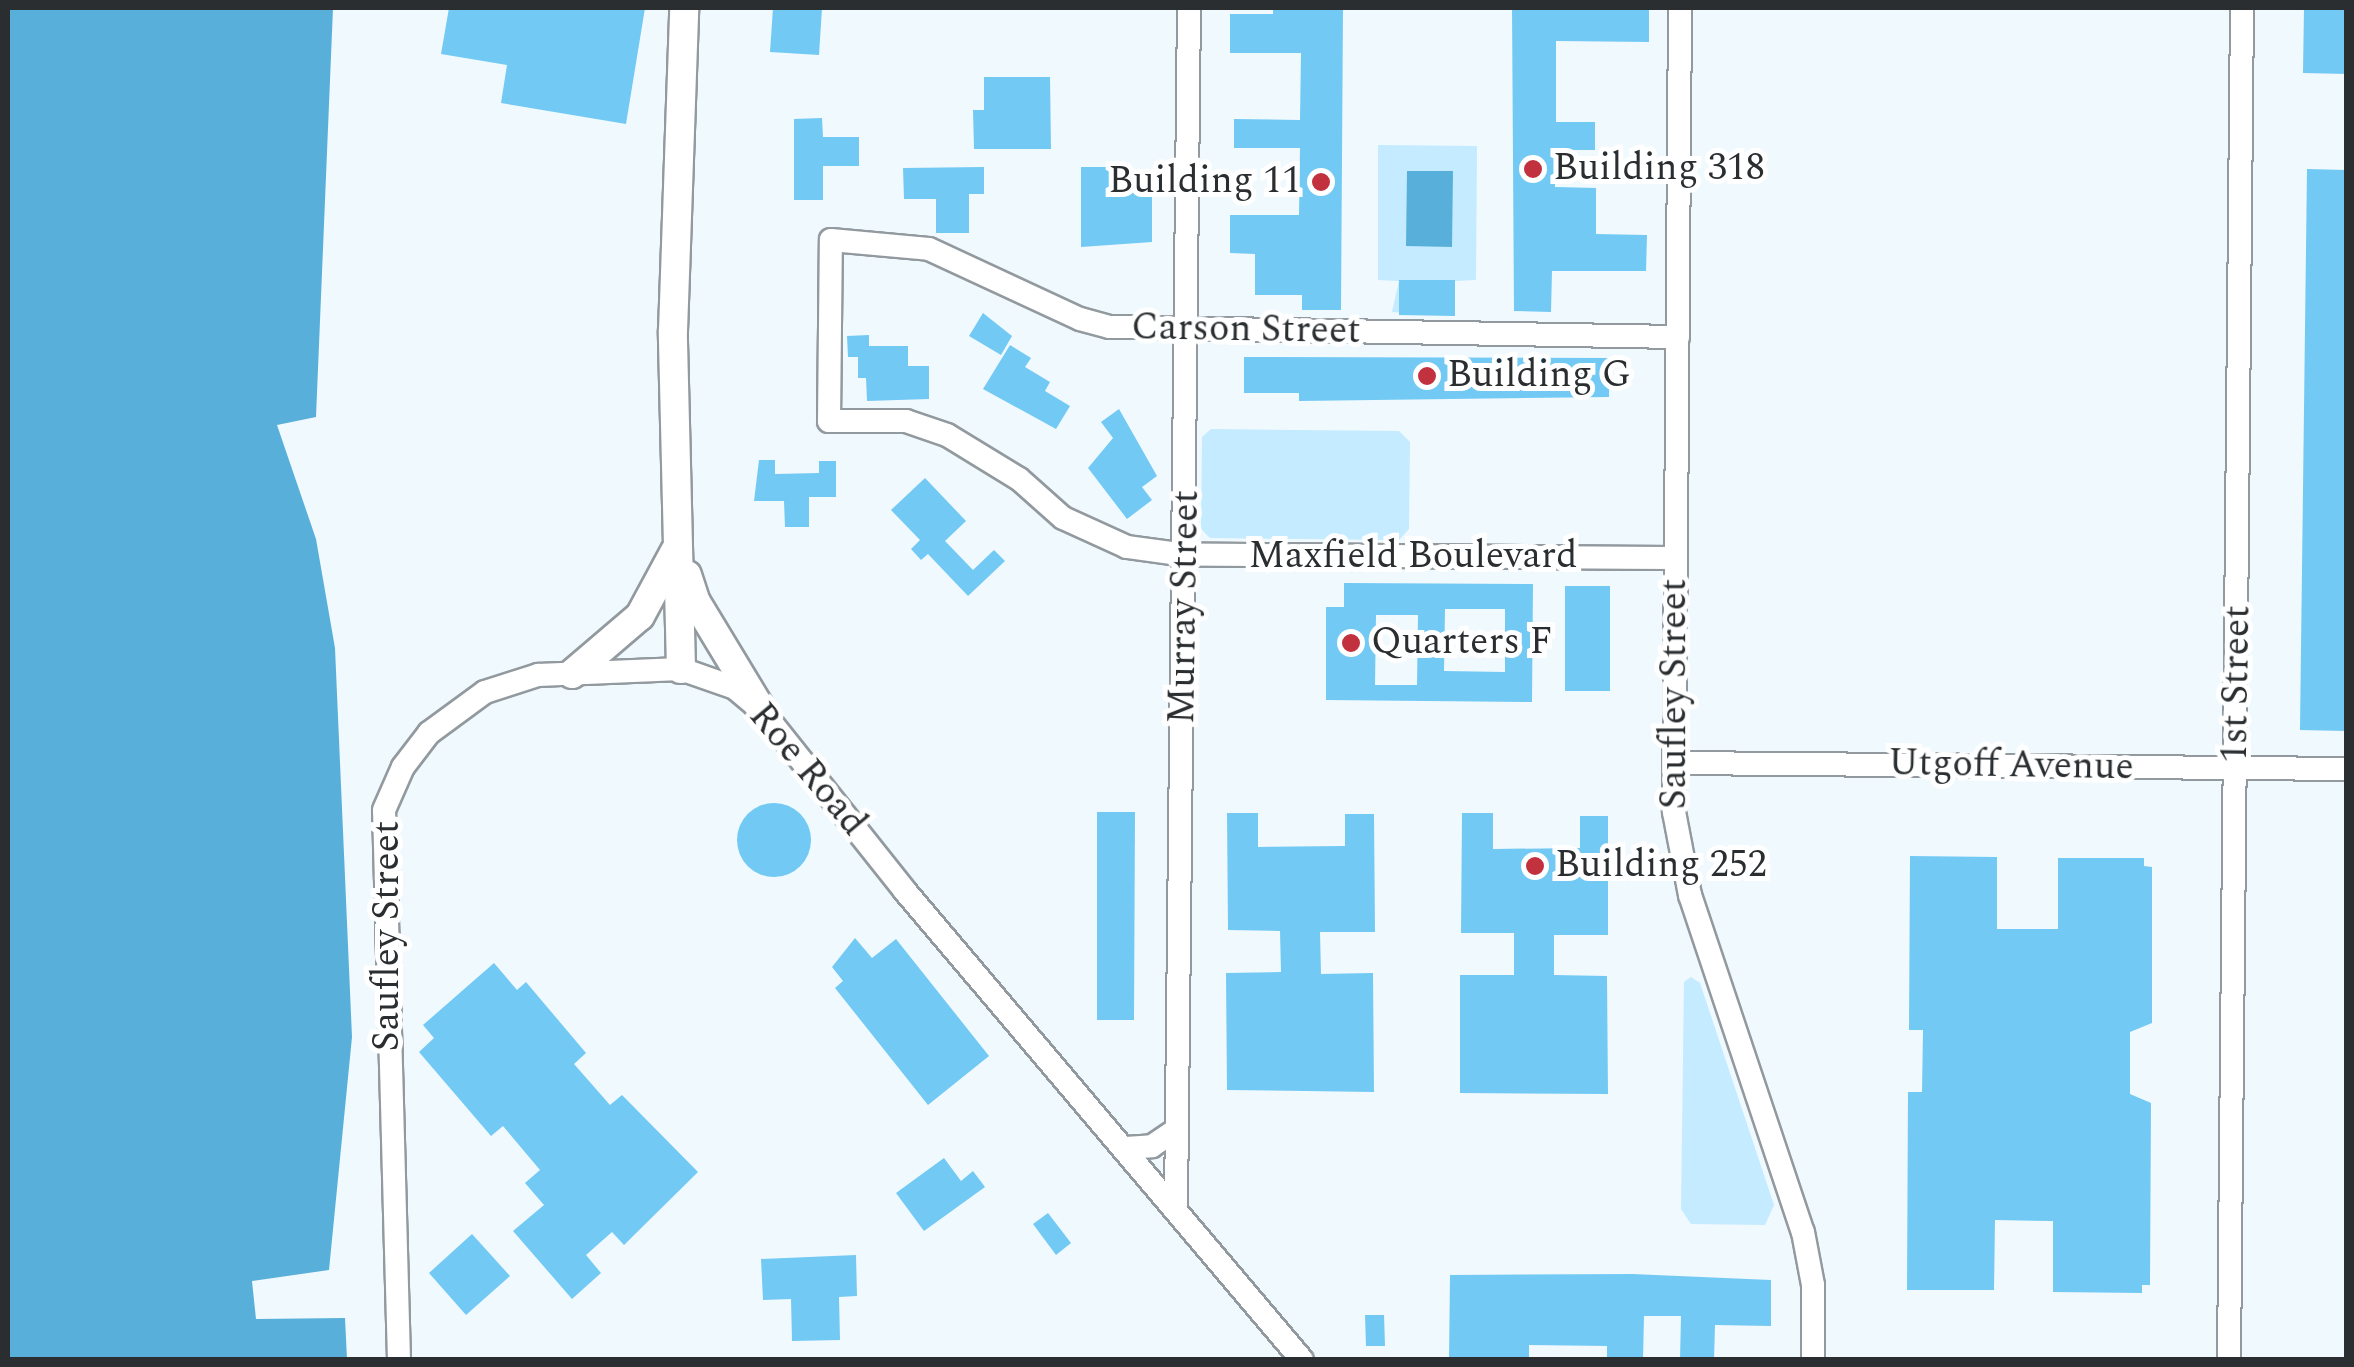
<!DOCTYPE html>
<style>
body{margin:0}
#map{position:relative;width:2354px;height:1367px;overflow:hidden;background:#f0f9fe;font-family:Spectral,serif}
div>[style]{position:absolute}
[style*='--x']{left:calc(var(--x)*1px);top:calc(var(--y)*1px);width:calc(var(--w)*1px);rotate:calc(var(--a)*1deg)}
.green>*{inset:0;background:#c4ebff}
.water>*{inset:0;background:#58b0da}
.building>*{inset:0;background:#72c9f4}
.round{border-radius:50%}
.roads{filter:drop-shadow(2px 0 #929a9f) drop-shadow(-2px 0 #929a9f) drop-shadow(0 2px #929a9f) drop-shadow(0 -2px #929a9f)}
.minor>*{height:22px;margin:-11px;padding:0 11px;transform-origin:11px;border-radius:11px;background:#fff}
.major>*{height:28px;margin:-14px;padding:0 14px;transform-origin:14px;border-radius:14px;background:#fff}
.dots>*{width:28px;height:28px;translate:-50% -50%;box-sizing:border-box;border:5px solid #fff;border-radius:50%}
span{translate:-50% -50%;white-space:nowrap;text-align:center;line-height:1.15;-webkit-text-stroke:10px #fff;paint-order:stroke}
.poi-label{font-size:38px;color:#2a2e30}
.left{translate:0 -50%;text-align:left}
.right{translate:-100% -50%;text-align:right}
.street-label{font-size:38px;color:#2a2e30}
.frame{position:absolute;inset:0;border:10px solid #2a2e30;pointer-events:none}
</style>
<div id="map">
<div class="green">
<div style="clip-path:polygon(1378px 145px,1477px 146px,1476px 280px,1455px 281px,1455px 316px,1392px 312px,1399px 281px,1378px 280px)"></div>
<div style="clip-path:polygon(1211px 429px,1399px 431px,1410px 442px,1409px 529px,1399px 540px,1210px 538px,1201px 529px,1202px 437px)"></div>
<div style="clip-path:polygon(1691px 977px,1700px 983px,1774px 1205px,1765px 1225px,1691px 1224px,1681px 1209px,1684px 982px)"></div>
</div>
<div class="water">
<div style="clip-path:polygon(8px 8px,333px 8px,316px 417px,277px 425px,316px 539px,335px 648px,352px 1037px,329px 1270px,252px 1281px,256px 1319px,345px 1318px,347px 1359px,8px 1359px)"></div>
<div style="clip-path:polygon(1407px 171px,1453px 171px,1452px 247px,1406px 246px)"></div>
</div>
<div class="building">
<div style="clip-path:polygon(449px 8px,645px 8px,626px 124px,501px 103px,507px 65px,441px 54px)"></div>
<div style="clip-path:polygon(773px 8px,822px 8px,819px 55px,770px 52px)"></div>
<div style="clip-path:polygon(1273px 8px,1343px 8px,1341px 310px,1302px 310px,1302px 295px,1255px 295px,1255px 254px,1230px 253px,1230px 215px,1299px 215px,1300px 148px,1234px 148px,1234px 119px,1300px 120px,1301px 53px,1230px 53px,1230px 14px,1273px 14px)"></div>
<div style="clip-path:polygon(1512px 8px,1649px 8px,1649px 42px,1556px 41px,1556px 122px,1595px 122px,1595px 150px,1555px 150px,1555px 187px,1596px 188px,1596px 234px,1647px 235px,1646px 271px,1552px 271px,1551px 312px,1514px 311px)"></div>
<div style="clip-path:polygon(2304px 8px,2346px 8px,2346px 74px,2303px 73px)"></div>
<div style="clip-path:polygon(984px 77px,1050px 77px,1051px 149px,974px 149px,973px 110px,984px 110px)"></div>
<div style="clip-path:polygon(822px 118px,823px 137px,859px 137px,859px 166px,823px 166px,823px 200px,794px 200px,794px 119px)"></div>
<div style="clip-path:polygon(984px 167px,984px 194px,969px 194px,969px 233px,936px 233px,936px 199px,904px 199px,903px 168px)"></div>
<div style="clip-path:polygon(1081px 167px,1115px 167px,1115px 187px,1152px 187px,1152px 242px,1081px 247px)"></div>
<div style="clip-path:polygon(2307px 169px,2346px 170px,2346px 731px,2300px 730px)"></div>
<div style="clip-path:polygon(1399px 280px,1455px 280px,1455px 316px,1399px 315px)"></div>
<div style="clip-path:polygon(983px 313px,1012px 336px,1001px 355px,969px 336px)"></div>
<div style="clip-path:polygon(869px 335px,869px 346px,908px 346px,908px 366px,929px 366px,929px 399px,867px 401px,866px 378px,858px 378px,858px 357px,848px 357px,847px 336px)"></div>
<div style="clip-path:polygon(1010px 345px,1031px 358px,1025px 367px,1050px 382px,1045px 391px,1070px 406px,1056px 429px,983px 389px)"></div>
<div style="clip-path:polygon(1244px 357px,1609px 358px,1609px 397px,1299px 401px,1299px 393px,1244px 393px)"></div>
<div style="clip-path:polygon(1119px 409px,1157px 476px,1142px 487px,1152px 500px,1127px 519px,1088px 468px,1113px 438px,1101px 422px)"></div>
<div style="clip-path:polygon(759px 460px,775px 460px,775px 474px,819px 473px,819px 461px,836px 461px,836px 497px,809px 497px,809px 527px,785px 527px,784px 501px,754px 501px)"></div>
<div style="clip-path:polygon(925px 478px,966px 521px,945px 541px,973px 570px,994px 550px,1005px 561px,968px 596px,928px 554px,921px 560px,911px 549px,920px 540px,891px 510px)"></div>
<div style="clip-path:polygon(evenodd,1344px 583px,1533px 584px,1532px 702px,1326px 700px,1326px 607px,1344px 607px,1344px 583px,1445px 609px,1505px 609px,1505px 672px,1444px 671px,1445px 609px,1344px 583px,1376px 615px,1418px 615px,1417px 685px,1375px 685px,1376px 615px)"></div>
<div style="clip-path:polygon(1565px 586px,1610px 586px,1610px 691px,1565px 691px)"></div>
<div class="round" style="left:737px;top:803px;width:74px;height:74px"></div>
<div style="clip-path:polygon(1097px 812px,1135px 812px,1134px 1020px,1097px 1020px)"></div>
<div style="clip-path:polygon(1227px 813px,1258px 813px,1258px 847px,1345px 846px,1345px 814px,1374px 814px,1375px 932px,1320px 932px,1321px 974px,1373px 973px,1374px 1092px,1227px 1090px,1226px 973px,1281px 972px,1280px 931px,1228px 930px)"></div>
<div style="clip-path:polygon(1462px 813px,1493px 813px,1493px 849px,1580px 848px,1580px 816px,1608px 816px,1608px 935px,1554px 935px,1554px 975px,1607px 976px,1608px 1094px,1460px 1093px,1460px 975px,1514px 975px,1514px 933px,1461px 933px)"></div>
<div style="clip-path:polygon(1910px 856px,1997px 857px,1997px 929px,2058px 929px,2058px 858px,2144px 858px,2144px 866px,2152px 867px,2152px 1023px,2130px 1032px,2130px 1094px,2151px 1103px,2150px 1285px,2142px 1285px,2142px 1293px,2053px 1292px,2053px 1221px,1995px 1220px,1994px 1290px,1907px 1290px,1908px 1092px,1922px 1092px,1923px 1030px,1909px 1030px)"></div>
<div style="clip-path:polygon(855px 938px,872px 958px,896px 939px,989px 1056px,928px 1105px,835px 988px,843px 981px,832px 967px)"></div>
<div style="clip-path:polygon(494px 963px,517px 990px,526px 982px,586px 1053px,574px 1064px,610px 1105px,622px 1095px,698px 1172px,624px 1245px,612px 1232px,586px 1255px,601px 1273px,572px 1299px,513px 1231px,544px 1205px,525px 1183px,540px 1170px,503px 1126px,491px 1136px,419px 1052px,434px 1038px,423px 1025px)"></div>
<div style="clip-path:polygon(944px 1158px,961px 1181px,973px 1171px,985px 1187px,924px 1231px,896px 1193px)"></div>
<div style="clip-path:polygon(1048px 1213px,1071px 1243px,1056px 1255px,1033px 1224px)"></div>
<div style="clip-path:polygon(472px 1234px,510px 1276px,466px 1315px,429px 1273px)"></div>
<div style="clip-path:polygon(856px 1255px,857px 1296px,839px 1297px,840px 1340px,792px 1341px,791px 1299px,763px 1300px,761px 1259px)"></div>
<div style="clip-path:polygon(1632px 1274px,1771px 1280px,1771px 1326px,1715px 1325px,1714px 1360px,1680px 1360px,1681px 1316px,1644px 1316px,1643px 1360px,1607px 1360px,1607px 1346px,1529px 1345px,1529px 1360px,1449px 1360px,1450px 1275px)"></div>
<div style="clip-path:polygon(1365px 1315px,1384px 1315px,1385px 1346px,1366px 1346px)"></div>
</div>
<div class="roads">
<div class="minor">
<div style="--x:1680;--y:8;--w:804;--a:90.43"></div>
<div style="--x:1674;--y:812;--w:85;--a:79.1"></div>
<div style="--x:1690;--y:895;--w:355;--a:71.5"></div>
<div style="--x:1803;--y:1232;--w:54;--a:79.3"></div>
<div style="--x:1813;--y:1285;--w:75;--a:90"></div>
<div style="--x:1675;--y:558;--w:489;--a:-179.6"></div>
<div style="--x:1186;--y:555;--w:60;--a:-172.3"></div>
<div style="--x:1127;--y:547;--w:70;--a:-155.6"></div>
<div style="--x:1063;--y:518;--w:59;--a:-138.4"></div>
<div style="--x:1019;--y:479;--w:84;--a:-148.6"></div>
<div style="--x:947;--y:435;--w:43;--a:-161.1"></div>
<div style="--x:906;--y:421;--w:77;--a:180"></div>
<div style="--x:829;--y:421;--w:181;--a:-89.4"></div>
<div style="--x:831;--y:240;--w:98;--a:5.2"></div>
<div style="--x:929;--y:249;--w:166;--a:24.9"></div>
<div style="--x:1080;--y:319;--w:31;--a:15"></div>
<div style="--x:1110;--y:327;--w:568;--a:1.01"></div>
<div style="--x:1676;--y:763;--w:670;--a:0.51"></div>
<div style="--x:1126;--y:1148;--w:26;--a:-4"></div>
<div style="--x:1152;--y:1146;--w:29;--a:-34"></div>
<div style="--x:1176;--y:1206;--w:1198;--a:-89.38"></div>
<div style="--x:399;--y:1360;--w:550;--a:-91.56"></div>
<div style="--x:384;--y:810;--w:47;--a:-66.2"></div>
<div style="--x:403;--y:767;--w:43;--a:-52.6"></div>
<div style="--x:429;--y:733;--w:69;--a:-36.2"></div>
<div style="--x:485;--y:692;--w:56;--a:-17.8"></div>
<div style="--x:538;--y:675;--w:143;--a:-2.4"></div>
<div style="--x:681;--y:669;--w:57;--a:19.4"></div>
<div style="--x:735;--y:688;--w:35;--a:40"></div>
<div style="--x:762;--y:711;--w:230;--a:51.5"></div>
<div style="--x:905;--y:891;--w:614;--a:49.75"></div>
<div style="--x:2229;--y:1360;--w:1352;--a:-89.45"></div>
</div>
<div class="major">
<div style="--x:687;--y:575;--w:28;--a:72"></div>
<div style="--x:696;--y:602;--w:127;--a:58.8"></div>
<div style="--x:681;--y:669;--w:338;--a:-91.4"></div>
<div style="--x:673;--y:331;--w:323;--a:-88"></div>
<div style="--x:572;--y:674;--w:89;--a:-40.5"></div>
<div style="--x:640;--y:616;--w:74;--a:-61.7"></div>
</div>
</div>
<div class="dots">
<div style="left:1533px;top:169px;background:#c1313e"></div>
<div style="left:1321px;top:182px;background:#c1313e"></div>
<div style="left:1427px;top:376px;background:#c1313e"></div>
<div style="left:1351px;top:643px;background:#c1313e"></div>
<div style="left:1535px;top:866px;background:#c1313e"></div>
</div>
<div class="poi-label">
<span class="left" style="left:1553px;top:169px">Building 318</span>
<span class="right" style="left:1301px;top:182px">Building 11</span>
<span class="left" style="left:1447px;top:376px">Building G</span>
<span class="left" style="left:1371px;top:643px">Quarters F</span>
<span class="left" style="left:1555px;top:866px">Building 252</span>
</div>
<div class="street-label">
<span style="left:1246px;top:330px;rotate:1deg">Carson Street</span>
<span style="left:1413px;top:557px">Maxfield Boulevard</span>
<span style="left:1185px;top:607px;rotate:-89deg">Murray Street</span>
<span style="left:2237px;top:684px;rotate:-89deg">1st Street</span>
<span style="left:1675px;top:694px;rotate:-90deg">Saufley Street</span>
<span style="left:2011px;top:766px;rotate:1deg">Utgoff Avenue</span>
<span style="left:807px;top:770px;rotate:50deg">Roe Road</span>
<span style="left:388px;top:936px;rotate:-90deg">Saufley Street</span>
</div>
<div class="frame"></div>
</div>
